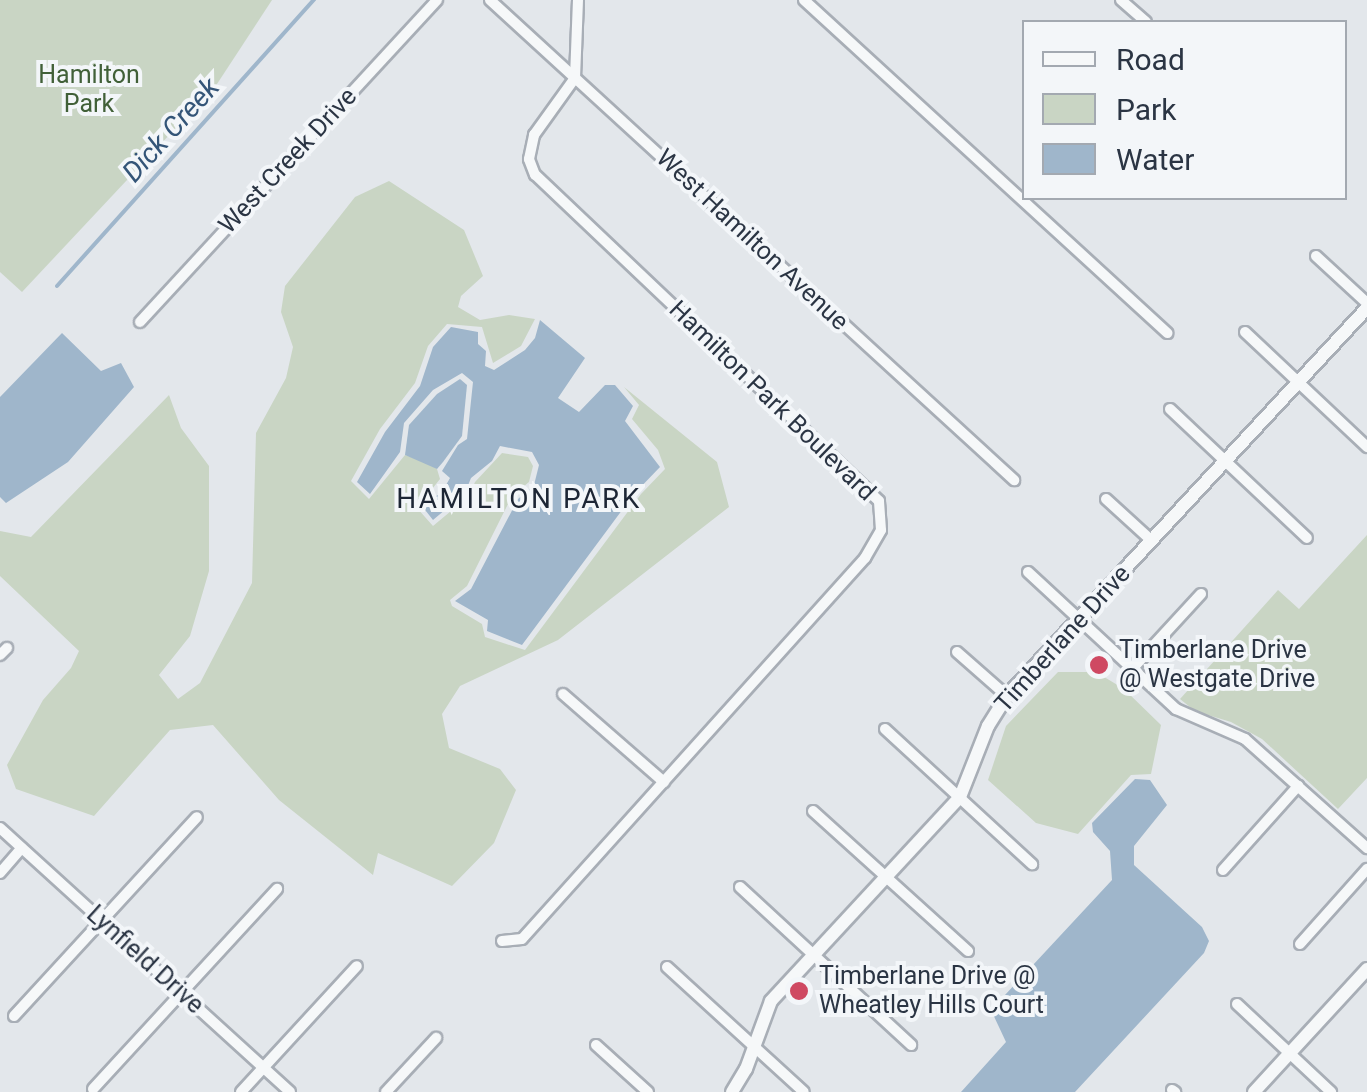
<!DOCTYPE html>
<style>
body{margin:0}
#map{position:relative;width:1367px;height:1092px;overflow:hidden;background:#e3e7eb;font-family:Roboto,sans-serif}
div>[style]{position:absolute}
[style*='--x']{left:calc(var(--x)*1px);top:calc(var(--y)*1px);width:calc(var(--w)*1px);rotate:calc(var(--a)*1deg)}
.green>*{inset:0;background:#c9d5c4}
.water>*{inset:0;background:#9fb6cb}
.stream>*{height:4px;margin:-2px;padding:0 2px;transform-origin:2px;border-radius:2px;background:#9fb6cb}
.roads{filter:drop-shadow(2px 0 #a8aeb6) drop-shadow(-2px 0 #a8aeb6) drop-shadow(0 2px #a8aeb6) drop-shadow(0 -2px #a8aeb6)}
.minor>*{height:10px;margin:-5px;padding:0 5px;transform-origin:5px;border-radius:5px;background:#f6f8f9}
.tertiary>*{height:12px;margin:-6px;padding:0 6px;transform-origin:6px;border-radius:6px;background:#f6f8f9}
.dots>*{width:28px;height:28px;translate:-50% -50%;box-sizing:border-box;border:5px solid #f3f6f9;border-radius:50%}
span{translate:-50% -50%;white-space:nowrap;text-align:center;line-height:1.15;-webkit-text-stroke:8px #f3f6f9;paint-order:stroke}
.park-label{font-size:25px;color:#416038}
.street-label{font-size:25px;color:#2b3544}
.poi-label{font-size:25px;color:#2b3544}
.left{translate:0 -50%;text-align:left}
.water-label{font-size:28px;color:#345578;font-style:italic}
.neighbourhood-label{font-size:28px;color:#1d2635;letter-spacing:2.5px}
.legend{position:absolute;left:1022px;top:20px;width:325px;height:180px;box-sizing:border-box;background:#f3f6f9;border:2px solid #a3a9b1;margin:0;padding:12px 18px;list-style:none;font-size:30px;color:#2b3544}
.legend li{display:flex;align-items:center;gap:20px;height:50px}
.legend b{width:50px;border:2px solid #a3a9b1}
</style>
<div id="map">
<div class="green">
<div style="clip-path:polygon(0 0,272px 0,217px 84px,22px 292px,0 272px)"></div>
<div style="clip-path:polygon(389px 181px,464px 230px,483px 276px,461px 296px,458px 307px,480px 320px,509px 315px,535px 319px,521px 346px,493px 363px,482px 327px,447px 324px,428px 346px,415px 383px,380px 429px,351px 481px,369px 499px,405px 455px,426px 462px,437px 469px,440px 479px,417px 508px,433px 526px,469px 496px,475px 482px,502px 453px,528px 457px,533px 466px,529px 482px,512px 496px,467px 586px,450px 600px,452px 606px,482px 624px,485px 637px,525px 650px,641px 494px,665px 469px,658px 450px,632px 419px,639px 405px,624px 387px,717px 462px,729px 507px,558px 640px,460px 686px,442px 714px,449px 748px,500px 769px,516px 790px,494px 843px,452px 886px,378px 853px,373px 875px,279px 800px,213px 725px,170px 730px,94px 816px,16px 789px,7px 765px,43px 700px,71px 668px,79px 651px,0 576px,0 531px,31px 537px,169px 395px,181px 428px,209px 466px,209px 571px,190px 636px,159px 675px,178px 699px,200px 683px,252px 583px,256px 433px,286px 378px,293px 347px,281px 312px,285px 286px,355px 197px)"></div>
<div style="clip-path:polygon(1367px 535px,1367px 778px,1338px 809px,1262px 739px,1231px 722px,1195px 711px,1180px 699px,1278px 590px,1299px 609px)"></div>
<div style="clip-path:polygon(1058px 672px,1096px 672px,1124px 689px,1161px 725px,1151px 774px,1131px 775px,1078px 834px,1036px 823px,988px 780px,1006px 726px)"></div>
</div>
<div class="water">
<div style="clip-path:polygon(540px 320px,585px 358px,558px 398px,579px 412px,605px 385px,615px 385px,633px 406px,625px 421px,660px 467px,634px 494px,522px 645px,487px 631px,488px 620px,455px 601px,471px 589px,518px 499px,534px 485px,539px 465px,532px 452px,500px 446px,492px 461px,471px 478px,465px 493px,433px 520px,422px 506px,442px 492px,450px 478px,442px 471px,458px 445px,467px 439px,473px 382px,462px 373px,433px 390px,404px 423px,400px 452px,370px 494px,357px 482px,385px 432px,420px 386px,433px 347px,451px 327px,478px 332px,478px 344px,486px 351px,485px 366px,494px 370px,525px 350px,535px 338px)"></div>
<div style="clip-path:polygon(62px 333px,101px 371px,121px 363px,134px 387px,68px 462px,6px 503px,0 497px,0 397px)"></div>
<div style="clip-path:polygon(460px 379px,467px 385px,462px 436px,443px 462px,437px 469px,405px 455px,409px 425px,437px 394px)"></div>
<div style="clip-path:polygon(1135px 779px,1150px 780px,1167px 805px,1134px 846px,1134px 865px,1202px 927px,1209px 941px,1204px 953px,1075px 1092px,961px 1092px,1006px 1042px,991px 1010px,1112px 880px,1110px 851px,1093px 832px,1092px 823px)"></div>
</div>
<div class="stream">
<div style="--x:57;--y:286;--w:385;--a:-48.1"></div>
</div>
<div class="roads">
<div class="minor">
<div style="--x:490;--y:0;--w:711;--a:42.49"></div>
<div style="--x:804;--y:0;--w:493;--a:42.5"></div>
<div style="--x:1121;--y:0;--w:33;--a:41"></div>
<div style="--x:1316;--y:256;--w:69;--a:42.7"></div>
<div style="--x:140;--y:322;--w:438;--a:-47.3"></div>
<div style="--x:1245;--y:332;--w:168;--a:43.3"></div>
<div style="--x:1170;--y:409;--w:188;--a:43.3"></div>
<div style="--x:1106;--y:499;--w:62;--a:42.4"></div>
<div style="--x:1028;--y:572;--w:202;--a:42.8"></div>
<div style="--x:1176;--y:709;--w:75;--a:23.5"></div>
<div style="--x:1245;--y:739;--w:164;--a:41.8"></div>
<div style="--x:957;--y:652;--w:67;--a:41.3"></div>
<div style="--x:0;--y:655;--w:10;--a:-45"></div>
<div style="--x:1132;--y:669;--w:102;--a:-47.4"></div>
<div style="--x:563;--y:694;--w:134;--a:41.1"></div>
<div style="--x:885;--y:729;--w:200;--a:42.6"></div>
<div style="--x:813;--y:811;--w:209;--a:42.1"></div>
<div style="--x:0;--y:828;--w:392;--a:42.3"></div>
<div style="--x:1223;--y:870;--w:113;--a:-48.2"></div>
<div style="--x:0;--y:873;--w:33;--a:-49"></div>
<div style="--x:740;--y:887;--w:233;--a:42.7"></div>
<div style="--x:502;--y:941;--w:20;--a:-6"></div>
<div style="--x:522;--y:939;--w:513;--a:-48"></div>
<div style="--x:865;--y:558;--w:32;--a:-60"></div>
<div style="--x:881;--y:530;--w:29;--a:-94"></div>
<div style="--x:879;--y:501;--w:474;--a:-136.5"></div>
<div style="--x:535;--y:175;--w:17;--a:-111"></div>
<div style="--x:529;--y:159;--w:25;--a:-78"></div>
<div style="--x:534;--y:135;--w:70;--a:-54.3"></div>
<div style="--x:575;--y:78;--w:78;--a:-87.8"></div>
<div style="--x:1300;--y:944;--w:101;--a:-48.2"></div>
<div style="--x:667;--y:967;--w:185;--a:42.4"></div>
<div style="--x:1237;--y:1004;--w:129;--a:43.1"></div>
<div style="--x:14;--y:1016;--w:270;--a:-47.4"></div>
<div style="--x:596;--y:1045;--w:70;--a:42.1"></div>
<div style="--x:93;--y:1089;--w:272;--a:-47.4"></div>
<div style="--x:1172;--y:1090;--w:4;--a:34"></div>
<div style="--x:241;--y:1092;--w:171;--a:-47.4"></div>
<div style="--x:386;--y:1092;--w:74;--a:-47.2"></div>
</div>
<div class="tertiary">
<div style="--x:732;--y:1092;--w:27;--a:-59"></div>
<div style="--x:746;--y:1069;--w:72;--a:-69.8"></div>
<div style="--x:771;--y:1001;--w:278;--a:-47.2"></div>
<div style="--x:960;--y:797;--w:76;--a:-68.5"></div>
<div style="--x:988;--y:726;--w:36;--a:-58"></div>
<div style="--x:1007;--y:696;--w:529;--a:-47.14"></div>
<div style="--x:1254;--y:1092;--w:167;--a:-47.4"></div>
</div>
</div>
<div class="dots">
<div style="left:1099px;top:665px;background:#cf4962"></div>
<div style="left:799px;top:991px;background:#cf4962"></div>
</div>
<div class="park-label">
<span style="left:89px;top:90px">Hamilton<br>Park</span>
</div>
<div class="street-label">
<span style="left:288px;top:161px;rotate:-47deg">West Creek Drive</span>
<span style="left:752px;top:240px;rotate:43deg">West Hamilton Avenue</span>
<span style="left:772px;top:401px;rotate:44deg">Hamilton Park Boulevard</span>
<span style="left:1063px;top:639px;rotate:-48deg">Timberlane Drive</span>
<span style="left:145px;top:960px;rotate:42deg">Lynfield Drive</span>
</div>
<div class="poi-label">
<span class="left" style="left:1119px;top:665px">Timberlane Drive<br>@ Westgate Drive</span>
<span class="left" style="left:819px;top:991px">Timberlane Drive @<br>Wheatley Hills Court</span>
</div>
<div class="water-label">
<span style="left:171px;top:130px;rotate:-48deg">Dick Creek</span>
</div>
<div class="neighbourhood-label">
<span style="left:519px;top:499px">HAMILTON PARK</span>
</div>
<ul class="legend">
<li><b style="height:12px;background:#f6f8f9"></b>Road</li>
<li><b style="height:28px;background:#c9d5c4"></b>Park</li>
<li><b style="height:28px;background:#9fb6cb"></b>Water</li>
</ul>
</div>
